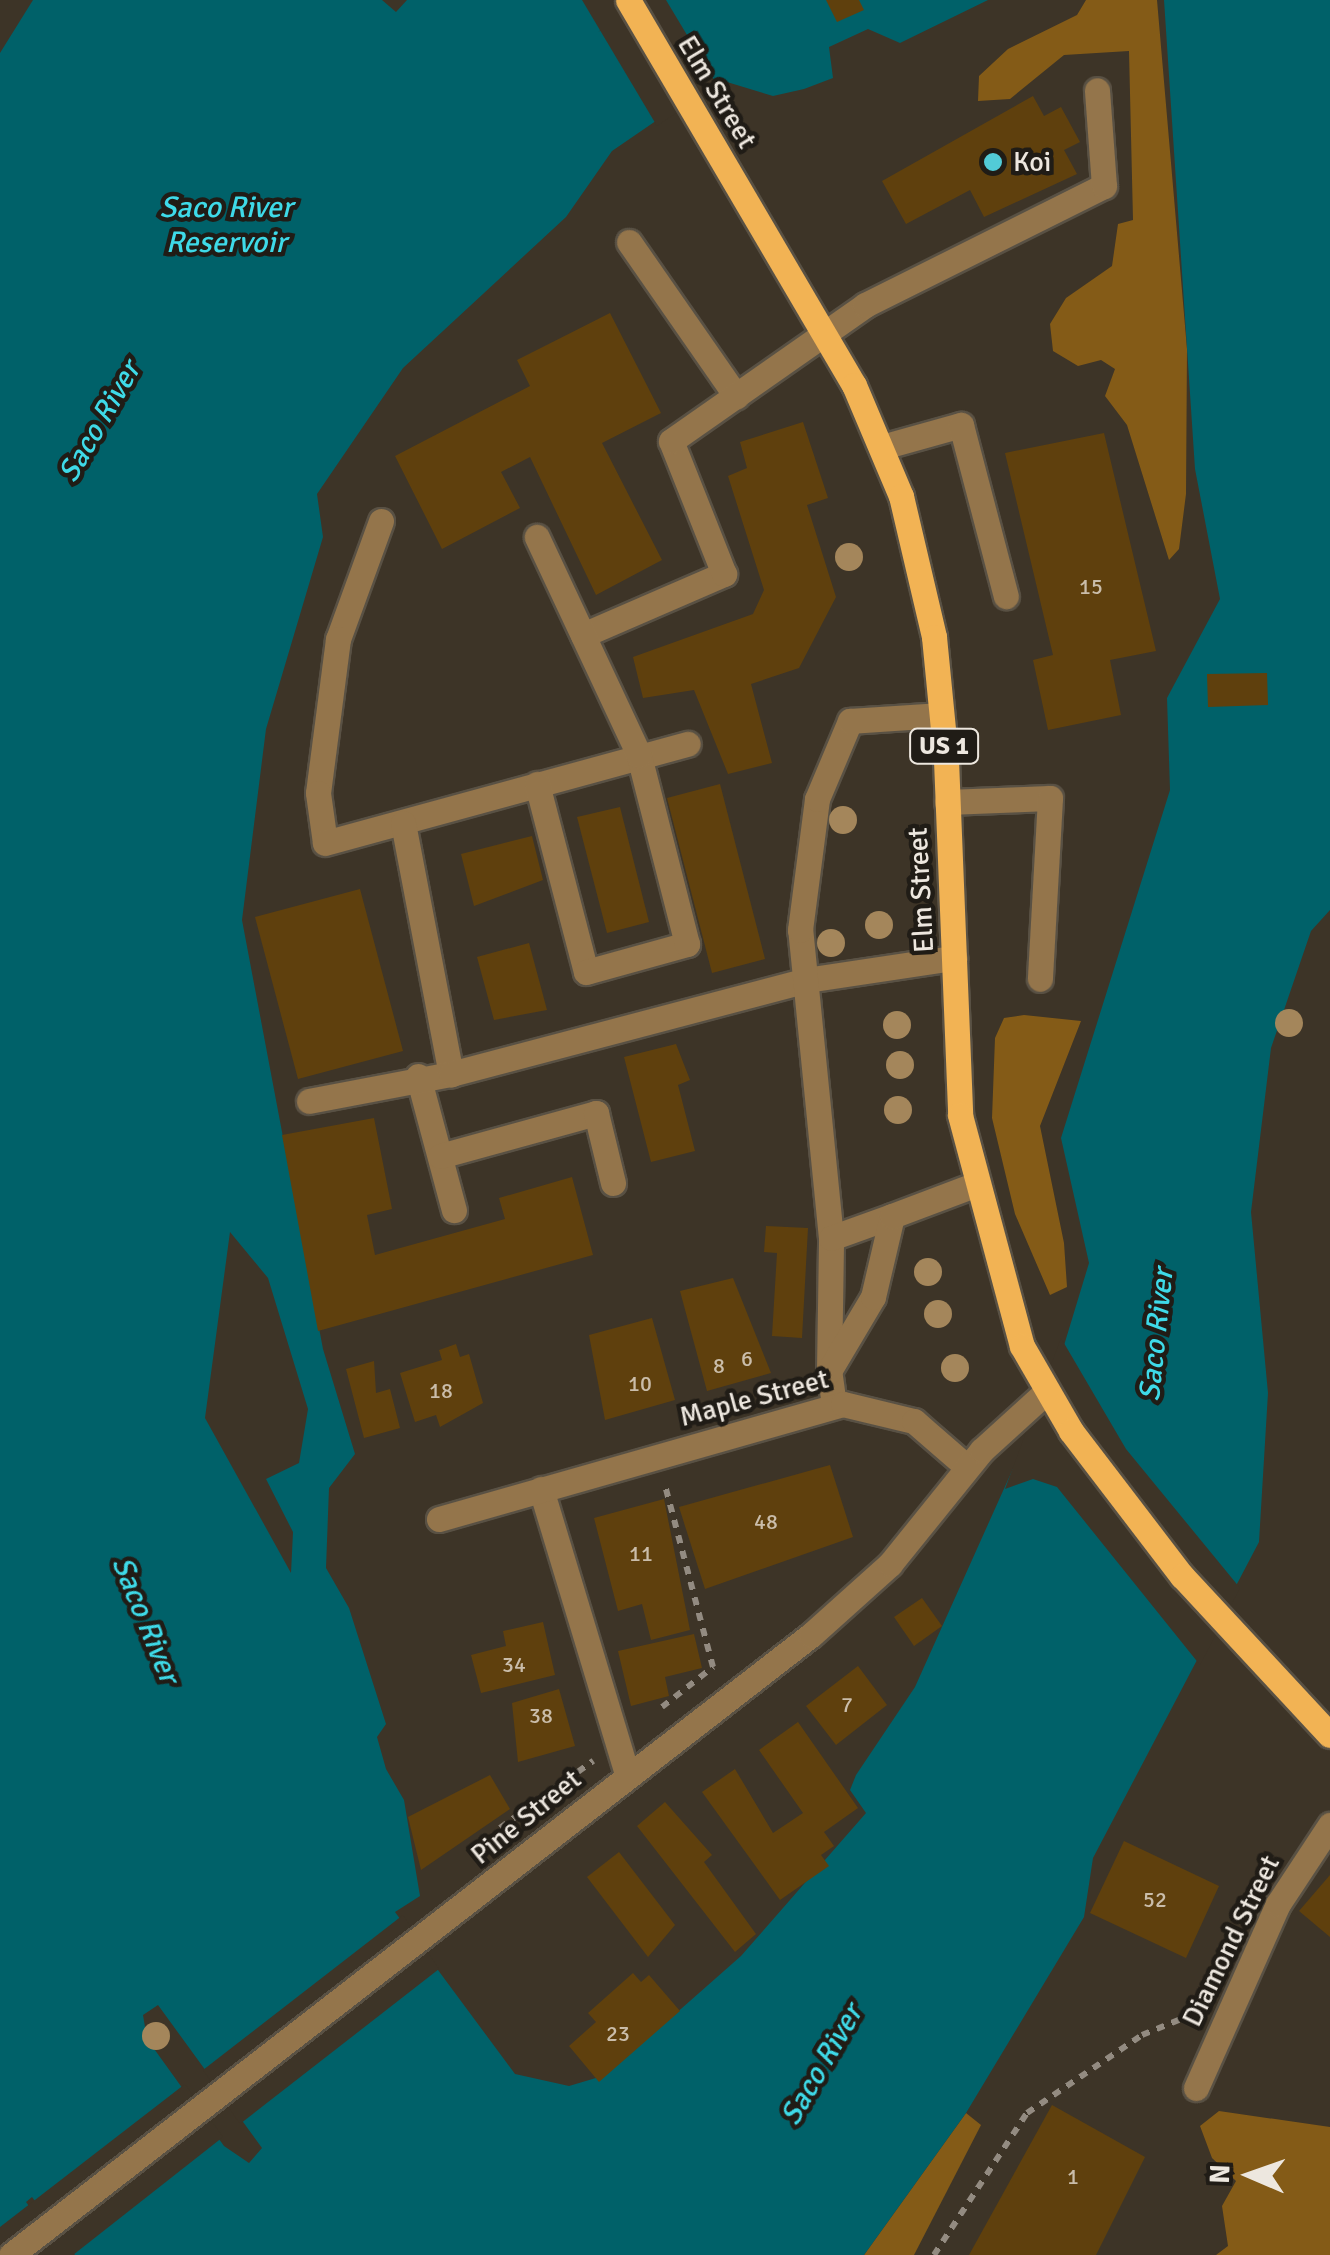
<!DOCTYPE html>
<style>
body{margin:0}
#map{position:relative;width:1330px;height:2255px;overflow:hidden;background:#3d3427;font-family:Signika,sans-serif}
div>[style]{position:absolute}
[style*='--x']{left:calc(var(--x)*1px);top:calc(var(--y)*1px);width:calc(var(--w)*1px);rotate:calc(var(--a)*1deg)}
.forest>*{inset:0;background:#845b17}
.water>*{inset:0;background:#006169}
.pier>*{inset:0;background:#3d3427}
.building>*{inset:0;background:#5f400d}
.path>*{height:6px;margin-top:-3px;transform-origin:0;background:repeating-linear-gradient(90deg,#938b81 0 8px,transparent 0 16px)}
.roads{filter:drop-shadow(2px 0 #595144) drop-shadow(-2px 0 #595144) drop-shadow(0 2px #595144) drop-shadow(0 -2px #595144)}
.minor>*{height:25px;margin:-12.5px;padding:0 12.5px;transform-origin:12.5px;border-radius:12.5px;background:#94754b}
.major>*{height:25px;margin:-12.5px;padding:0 12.5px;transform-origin:12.5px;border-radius:12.5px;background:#f2b354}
.trees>*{width:28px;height:28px;margin:-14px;border-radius:50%;background:#a4865b}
.dots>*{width:28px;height:28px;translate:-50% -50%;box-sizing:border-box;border:5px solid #201c16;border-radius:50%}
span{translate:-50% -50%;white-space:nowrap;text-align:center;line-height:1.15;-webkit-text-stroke:9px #201c16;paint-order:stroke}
.number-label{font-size:22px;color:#cabdaa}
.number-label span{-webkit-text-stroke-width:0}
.shield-label span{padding:2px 8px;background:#201c16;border:2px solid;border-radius:8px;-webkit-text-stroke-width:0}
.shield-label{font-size:25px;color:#ede7df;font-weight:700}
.street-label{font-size:28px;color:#ede7df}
.poi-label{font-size:28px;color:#ede7df}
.left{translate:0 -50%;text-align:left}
.water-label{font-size:30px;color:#3edae8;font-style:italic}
.north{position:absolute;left:1200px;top:2125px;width:100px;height:100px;-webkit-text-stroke:8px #201c16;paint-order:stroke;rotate:272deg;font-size:28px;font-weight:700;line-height:40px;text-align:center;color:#ede7df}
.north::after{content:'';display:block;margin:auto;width:35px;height:45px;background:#ede7df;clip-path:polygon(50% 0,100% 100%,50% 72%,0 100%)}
</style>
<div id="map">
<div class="forest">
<div style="clip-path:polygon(1086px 0,1157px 0,1187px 349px,1186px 494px,1179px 549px,1169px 560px,1127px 425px,1105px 396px,1115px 369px,1101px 360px,1078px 366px,1053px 351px,1050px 324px,1066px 298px,1112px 266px,1118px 224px,1133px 220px,1129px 51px,1064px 55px,1010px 99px,978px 101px,979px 76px,1008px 49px,1077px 15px)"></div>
<div style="clip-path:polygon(1024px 1015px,1081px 1021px,1040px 1126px,1064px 1243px,1067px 1287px,1050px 1295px,1015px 1214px,992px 1118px,995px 1038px,1004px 1018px)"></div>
<div style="clip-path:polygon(1219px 2111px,1330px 2127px,1330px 2255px,1216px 2255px,1228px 2246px,1222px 2206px,1236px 2181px,1212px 2158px,1200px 2126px)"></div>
<div style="clip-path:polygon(966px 2113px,981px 2125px,914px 2255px,864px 2255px)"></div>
</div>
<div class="water">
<div style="clip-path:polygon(evenodd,33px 0,382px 0,396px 12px,407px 0,642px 0,598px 32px,654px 0,988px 0,900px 43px,868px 29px,829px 47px,833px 78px,804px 89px,773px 96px,717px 79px,612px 151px,566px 217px,403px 368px,317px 494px,323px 537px,266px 729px,242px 920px,323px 1349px,355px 1454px,329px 1488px,326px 1568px,349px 1608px,386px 1724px,377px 1737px,386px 1769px,404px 1800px,420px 1896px,395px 1912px,515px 2074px,569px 2086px,606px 2075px,741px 1956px,866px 1813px,850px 1790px,856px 1775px,915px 1687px,1055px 1375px,1089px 1263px,1061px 1138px,1170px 790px,1167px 698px,1220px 599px,1195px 469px,1164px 0,1330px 0,1330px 910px,1311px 931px,1271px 1048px,1251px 1212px,1268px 1393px,1259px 1542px,1093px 1858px,1084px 1917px,966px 2113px,864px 2255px,75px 2255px,32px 2197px,26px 2202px,65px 2255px,0 2255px,0 53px,33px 0,230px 1232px,268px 1278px,308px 1409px,299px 1463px,266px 1479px,293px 1532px,291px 1573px,205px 1418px,230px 1232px,33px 0,158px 2005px,262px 2148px,249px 2163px,224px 2146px,147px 2039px,143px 2015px,158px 2005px)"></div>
</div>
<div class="pier">
<div style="clip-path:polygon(582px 0,666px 0,717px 85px,657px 126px)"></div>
<div style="clip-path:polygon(1061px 1338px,1126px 1449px,1240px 1588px,1200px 1665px,1057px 1487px,1033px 1479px,1005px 1489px)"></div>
<div style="clip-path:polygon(403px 1915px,439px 1969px,240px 2124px,203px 2070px)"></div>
<div style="clip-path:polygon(185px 2084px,223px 2137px,73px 2255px,0 2255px,0 2227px)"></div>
</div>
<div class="building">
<div style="clip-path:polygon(826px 0,859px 0,864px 10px,837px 22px)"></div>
<div style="clip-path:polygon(1033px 96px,1044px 116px,1061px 107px,1080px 142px,1064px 150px,1077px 174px,984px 217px,970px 190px,906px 224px,882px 181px)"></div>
<div style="clip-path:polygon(610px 313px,661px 413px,602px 443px,662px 560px,596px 595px,530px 457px,501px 472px,520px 508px,442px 549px,395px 456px,530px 386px,517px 360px)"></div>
<div style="clip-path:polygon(803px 422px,828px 498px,807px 505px,836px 597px,799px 668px,751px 684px,772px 763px,728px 774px,694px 690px,643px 698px,633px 657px,753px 614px,764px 590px,728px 476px,747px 468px,740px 442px)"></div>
<div style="clip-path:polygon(1104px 433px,1156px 651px,1110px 660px,1121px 715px,1048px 730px,1033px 660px,1053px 655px,1005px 453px)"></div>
<div style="clip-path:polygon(1267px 673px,1268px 705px,1208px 707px,1207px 674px)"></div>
<div style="clip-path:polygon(720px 784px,765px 959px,712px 973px,667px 798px)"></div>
<div style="clip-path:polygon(620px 807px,649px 922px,607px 933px,577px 817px)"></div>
<div style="clip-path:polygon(532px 836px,543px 880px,474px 906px,461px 854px)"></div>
<div style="clip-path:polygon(360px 889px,403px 1051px,298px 1079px,255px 917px)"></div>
<div style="clip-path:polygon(529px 943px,547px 1010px,494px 1020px,477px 957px)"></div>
<div style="clip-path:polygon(676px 1044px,690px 1080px,678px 1085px,695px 1151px,651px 1162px,624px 1057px)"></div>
<div style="clip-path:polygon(374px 1118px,392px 1209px,367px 1215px,375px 1255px,505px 1219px,499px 1198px,572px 1177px,593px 1255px,318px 1331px,282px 1135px)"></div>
<div style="clip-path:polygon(766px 1226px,808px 1228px,802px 1338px,772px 1336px,777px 1253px,764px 1252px)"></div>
<div style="clip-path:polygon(733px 1278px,771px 1373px,707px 1391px,680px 1291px)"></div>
<div style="clip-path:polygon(652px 1318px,675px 1400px,605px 1420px,589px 1335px)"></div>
<div style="clip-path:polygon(456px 1344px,460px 1357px,469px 1354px,483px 1403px,440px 1427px,436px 1415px,415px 1422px,400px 1373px,442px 1360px,439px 1350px)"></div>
<div style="clip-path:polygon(374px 1361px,376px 1393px,390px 1389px,400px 1428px,364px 1438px,346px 1369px)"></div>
<div style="clip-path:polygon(830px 1465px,853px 1537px,705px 1589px,679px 1507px)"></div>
<div style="clip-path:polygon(664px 1499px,690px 1630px,651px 1640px,642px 1604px,618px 1611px,594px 1518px)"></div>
<div style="clip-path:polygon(922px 1598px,942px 1626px,914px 1646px,894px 1617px)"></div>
<div style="clip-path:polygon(543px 1622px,555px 1675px,481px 1693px,471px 1655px,506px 1646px,503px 1631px)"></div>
<div style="clip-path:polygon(694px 1634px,702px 1668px,665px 1677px,669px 1696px,631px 1706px,618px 1651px)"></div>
<div style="clip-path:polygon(858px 1666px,887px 1705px,836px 1745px,806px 1706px)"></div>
<div style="clip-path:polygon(559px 1689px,575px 1746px,518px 1762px,512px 1703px)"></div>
<div style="clip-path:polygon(798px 1722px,858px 1808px,824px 1832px,834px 1846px,821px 1855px,829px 1866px,780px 1900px,702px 1792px,735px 1769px,773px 1833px,803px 1813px,759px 1750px)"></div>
<div style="clip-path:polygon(490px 1775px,510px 1809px,421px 1870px,408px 1817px)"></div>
<div style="clip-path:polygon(665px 1802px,712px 1855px,704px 1862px,756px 1934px,735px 1952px,637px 1826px)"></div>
<div style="clip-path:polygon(1124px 1841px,1219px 1886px,1186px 1958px,1090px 1913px)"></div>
<div style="clip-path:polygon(619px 1852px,675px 1925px,648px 1957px,587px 1877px)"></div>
<div style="clip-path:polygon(1330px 1875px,1330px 1937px,1299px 1911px)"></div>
<div style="clip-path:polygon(633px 1973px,641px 1982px,649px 1975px,680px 2011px,599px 2082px,569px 2046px,596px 2022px,588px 2013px)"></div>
<div style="clip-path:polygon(1052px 2105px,1145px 2157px,1096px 2255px,969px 2255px)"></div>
</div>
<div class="path">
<div style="--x:662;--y:1707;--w:65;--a:-38.1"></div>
<div style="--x:713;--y:1667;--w:188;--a:-104.8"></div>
<div style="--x:500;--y:1828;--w:115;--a:-35.8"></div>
<div style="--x:934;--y:2255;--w:170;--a:-56.8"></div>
<div style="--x:1027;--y:2113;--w:139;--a:-34.1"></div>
<div style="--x:1142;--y:2035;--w:61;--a:-22.3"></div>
</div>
<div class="roads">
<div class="minor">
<div style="--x:629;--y:242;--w:188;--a:55.2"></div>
<div style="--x:882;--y:447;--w:82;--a:-15.6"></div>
<div style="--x:961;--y:425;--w:177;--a:75.3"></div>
<div style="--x:381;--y:521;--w:126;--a:110"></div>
<div style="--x:338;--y:639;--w:155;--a:97.4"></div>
<div style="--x:318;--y:793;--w:50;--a:82"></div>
<div style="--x:325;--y:843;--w:376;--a:-15.3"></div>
<div style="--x:583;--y:635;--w:154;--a:-23.4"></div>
<div style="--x:724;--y:574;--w:143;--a:-111.7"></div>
<div style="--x:671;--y:441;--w:237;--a:-35"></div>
<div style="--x:865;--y:305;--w:267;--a:-26.5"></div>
<div style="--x:1104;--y:186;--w:96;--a:-94.2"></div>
<div style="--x:537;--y:784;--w:194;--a:75.4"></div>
<div style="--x:586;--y:972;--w:105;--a:-15.5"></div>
<div style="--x:687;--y:944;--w:195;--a:-104.3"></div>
<div style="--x:639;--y:755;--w:241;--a:-115.1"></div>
<div style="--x:947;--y:802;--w:103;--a:-2.2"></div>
<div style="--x:1050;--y:798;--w:181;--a:93.2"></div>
<div style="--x:403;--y:823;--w:256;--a:79.2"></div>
<div style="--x:418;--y:1076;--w:139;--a:75"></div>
<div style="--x:309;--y:1101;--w:145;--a:-10.8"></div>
<div style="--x:451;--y:1074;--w:367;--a:-14.8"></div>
<div style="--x:806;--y:980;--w:150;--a:-8.5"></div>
<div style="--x:440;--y:1156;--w:162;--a:-15.4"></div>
<div style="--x:596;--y:1113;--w:72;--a:76.3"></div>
<div style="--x:831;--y:1238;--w:310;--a:-95.7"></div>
<div style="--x:800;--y:930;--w:132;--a:-82.6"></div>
<div style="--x:817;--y:799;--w:85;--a:-67.1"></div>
<div style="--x:850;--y:721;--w:91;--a:-3.8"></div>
<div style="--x:829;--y:1371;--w:133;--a:-89.1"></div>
<div style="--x:831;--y:1238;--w:65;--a:-19.8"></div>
<div style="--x:834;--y:1405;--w:34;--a:-98"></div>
<div style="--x:829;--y:1371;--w:86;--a:-59.3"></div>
<div style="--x:873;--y:1297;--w:83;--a:-76.8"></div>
<div style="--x:892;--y:1216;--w:88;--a:-20.7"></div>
<div style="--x:541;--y:1489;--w:298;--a:73.2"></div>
<div style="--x:439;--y:1519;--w:420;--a:-15.9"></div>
<div style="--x:843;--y:1404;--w:73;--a:13.5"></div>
<div style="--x:914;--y:1421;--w:70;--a:41"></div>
<div style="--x:1196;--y:2088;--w:201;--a:-66"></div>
<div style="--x:1278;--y:1904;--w:95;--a:-56.6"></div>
<div style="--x:11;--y:2255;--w:1012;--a:-37.78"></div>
<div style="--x:811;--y:1635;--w:106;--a:-41.9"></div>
<div style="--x:890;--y:1564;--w:146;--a:-51.1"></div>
<div style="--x:982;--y:1450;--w:86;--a:-42.2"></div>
</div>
<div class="major">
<div style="--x:628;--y:0;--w:446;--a:59.6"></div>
<div style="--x:854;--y:385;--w:121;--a:67.1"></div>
<div style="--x:901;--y:496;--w:145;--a:76.8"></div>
<div style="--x:934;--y:637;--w:124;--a:84.4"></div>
<div style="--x:946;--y:760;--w:355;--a:87.7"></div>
<div style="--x:960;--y:1115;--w:239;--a:75"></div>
<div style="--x:1022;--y:1346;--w:98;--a:60"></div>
<div style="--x:1071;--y:1431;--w:183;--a:52.6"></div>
<div style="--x:1182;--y:1576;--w:217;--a:47.1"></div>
</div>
</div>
<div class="trees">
<div style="left:849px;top:557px"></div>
<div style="left:843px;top:820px"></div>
<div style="left:879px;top:925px"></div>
<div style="left:831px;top:943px"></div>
<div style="left:1289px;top:1023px"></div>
<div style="left:897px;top:1025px"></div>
<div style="left:900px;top:1065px"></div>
<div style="left:898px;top:1110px"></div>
<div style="left:928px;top:1272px"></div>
<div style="left:938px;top:1314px"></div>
<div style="left:955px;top:1368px"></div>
<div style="left:156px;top:2036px"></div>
</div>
<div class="dots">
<div style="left:993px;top:162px;background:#52cbd7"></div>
</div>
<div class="number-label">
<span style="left:1091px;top:587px">15</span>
<span style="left:747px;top:1359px">6</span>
<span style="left:719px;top:1366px">8</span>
<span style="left:640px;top:1384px">10</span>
<span style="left:441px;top:1391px">18</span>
<span style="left:766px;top:1522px">48</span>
<span style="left:641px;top:1554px">11</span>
<span style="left:514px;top:1665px">34</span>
<span style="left:847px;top:1705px">7</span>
<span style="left:541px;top:1716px">38</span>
<span style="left:1155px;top:1900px">52</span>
<span style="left:618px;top:2034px">23</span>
<span style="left:1073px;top:2177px">1</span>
</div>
<div class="shield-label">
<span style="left:944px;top:746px">US 1</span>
</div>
<div class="street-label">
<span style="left:717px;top:92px;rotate:59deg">Elm Street</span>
<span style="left:921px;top:890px;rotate:-93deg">Elm Street</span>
<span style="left:754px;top:1398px;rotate:-15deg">Maple Street</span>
<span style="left:526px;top:1817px;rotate:-39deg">Pine Street</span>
<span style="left:1231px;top:1941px;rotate:-64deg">Diamond Street</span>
</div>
<div class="poi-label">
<span class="left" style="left:1013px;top:162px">Koi</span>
</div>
<div class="water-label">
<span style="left:226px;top:225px">Saco River<br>Reservoir</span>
<span style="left:100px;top:422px;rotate:-60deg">Saco River</span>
<span style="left:1157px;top:1335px;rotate:-84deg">Saco River</span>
<span style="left:145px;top:1620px;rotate:68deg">Saco River</span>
<span style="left:822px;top:2065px;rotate:-60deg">Saco River</span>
</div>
<div class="north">N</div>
</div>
